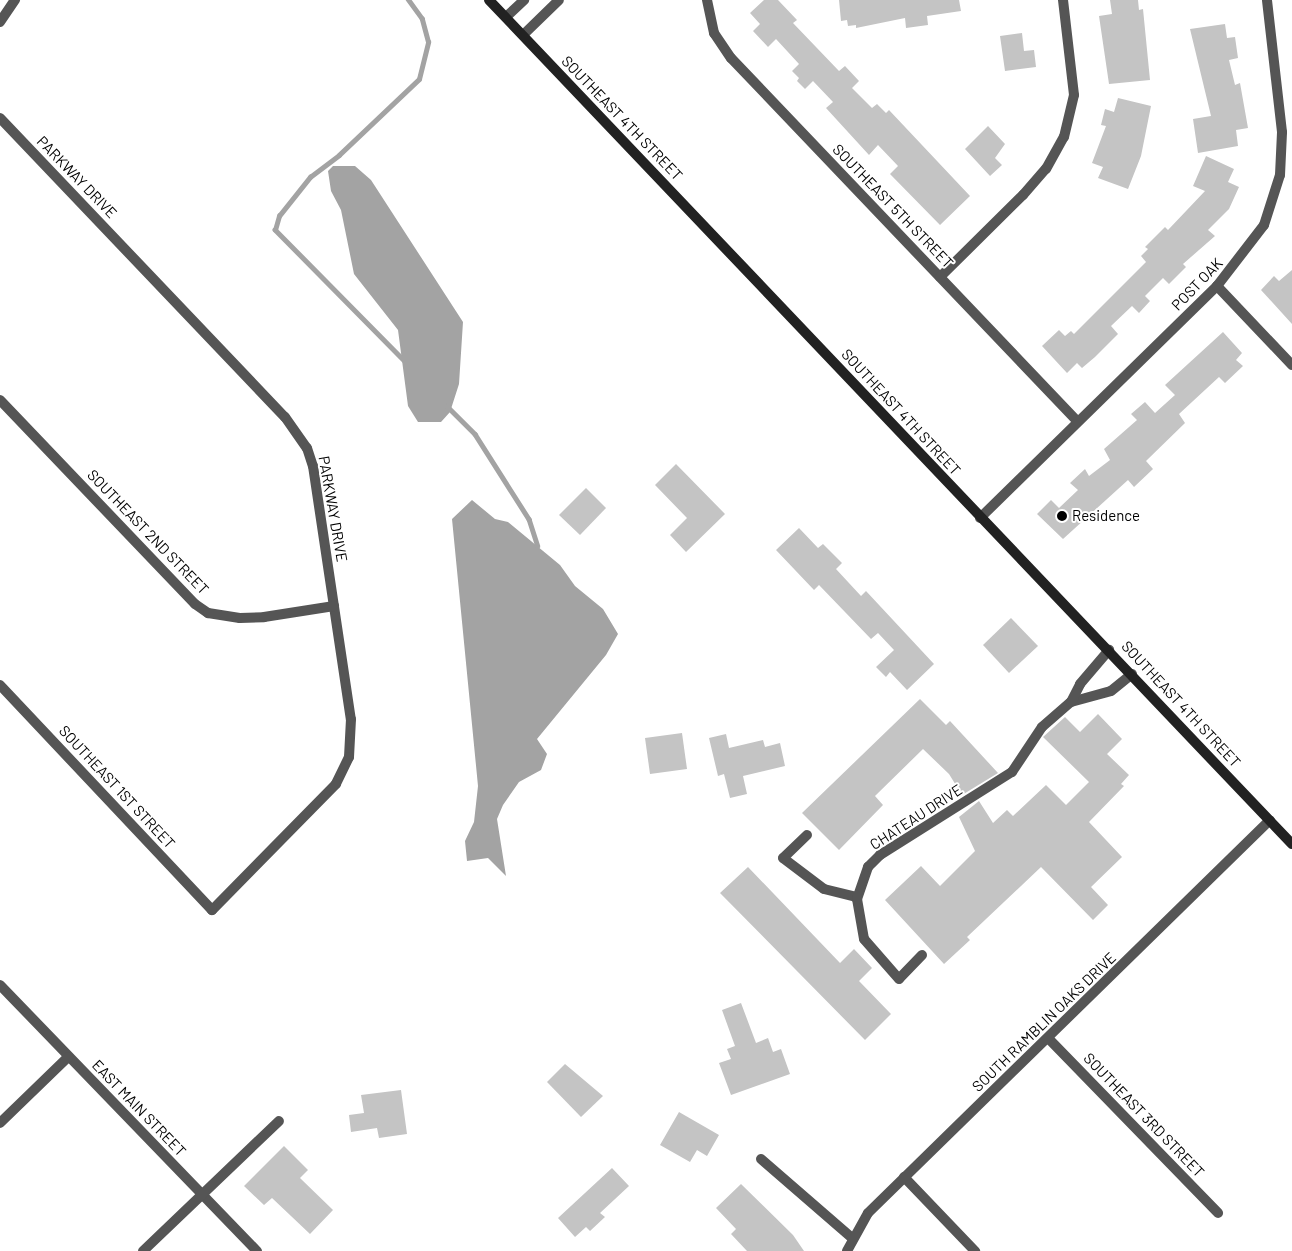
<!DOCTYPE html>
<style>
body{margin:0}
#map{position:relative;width:1292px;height:1251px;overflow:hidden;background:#fff;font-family:Barlow,sans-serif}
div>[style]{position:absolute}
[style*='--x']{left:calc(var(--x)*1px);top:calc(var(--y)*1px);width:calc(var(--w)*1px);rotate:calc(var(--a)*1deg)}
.water>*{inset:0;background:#a3a3a3}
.stream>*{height:4.5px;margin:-2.25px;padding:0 2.25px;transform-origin:2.25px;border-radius:2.25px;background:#a3a3a3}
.building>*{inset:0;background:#c4c4c4}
.minor>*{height:10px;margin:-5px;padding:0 5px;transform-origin:5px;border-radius:5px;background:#555}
.tertiary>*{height:10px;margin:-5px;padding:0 5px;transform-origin:5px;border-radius:5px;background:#555}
.secondary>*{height:10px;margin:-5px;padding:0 5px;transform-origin:5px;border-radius:5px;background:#222}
.dots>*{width:14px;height:14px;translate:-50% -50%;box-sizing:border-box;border:2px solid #fff;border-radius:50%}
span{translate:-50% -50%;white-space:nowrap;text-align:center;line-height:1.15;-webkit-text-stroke:4px #fff;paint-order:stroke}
.street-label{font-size:15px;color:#000}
.poi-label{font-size:15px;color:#000}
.left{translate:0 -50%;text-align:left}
</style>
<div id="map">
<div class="water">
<div style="clip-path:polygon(333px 166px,355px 166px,371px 180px,463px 322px,459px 384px,450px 412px,441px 422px,418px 422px,408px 406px,398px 330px,354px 274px,341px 210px,331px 191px,328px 171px)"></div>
<div style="clip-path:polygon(472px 500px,495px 519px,508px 522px,560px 565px,575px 586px,603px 609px,618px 634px,606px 655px,537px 739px,547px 754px,541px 770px,519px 782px,503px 805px,497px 819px,506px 876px,488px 858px,467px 861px,465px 841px,474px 822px,478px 786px,452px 519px)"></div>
</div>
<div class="stream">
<div style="--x:404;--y:361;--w:184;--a:-134.6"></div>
<div style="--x:275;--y:230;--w:15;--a:-74"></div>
<div style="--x:279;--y:216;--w:50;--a:-51.5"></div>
<div style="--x:310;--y:177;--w:36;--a:-37"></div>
<div style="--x:339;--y:155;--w:110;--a:-43.5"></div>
<div style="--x:419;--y:79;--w:38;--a:-76"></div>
<div style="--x:428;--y:42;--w:24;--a:-105"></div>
<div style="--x:422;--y:19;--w:24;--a:-126"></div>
<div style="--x:447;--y:406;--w:40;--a:45"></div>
<div style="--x:475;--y:434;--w:101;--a:57.6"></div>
<div style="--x:529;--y:519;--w:28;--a:72"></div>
</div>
<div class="building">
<div style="clip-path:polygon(764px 0,778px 0,797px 20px,793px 23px,839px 71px,845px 66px,859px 81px,852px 88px,872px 108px,877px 104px,886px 113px,889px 110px,970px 196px,940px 225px,890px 174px,898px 166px,878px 145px,869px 155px,826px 108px,833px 102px,813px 81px,805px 89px,797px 81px,799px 78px,792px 71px,799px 64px,776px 39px,768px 47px,753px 31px,760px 24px,750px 13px)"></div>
<div style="clip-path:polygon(839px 0,959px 0,961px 11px,927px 16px,928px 25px,906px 28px,905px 18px,856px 28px,856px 25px,848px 26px,847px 20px,841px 21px)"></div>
<div style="clip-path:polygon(1110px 0,1138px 0,1139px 10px,1143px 9px,1150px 80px,1109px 84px,1099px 16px,1112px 14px)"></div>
<div style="clip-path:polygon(1225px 24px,1227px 38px,1235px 37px,1238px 58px,1229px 60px,1235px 85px,1240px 83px,1248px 128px,1236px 130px,1238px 146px,1198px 153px,1193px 119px,1211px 116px,1190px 29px)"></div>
<div style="clip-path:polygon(1022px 33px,1024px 51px,1034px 50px,1036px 67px,1005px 71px,1000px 36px)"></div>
<div style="clip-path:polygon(1118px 98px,1151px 106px,1141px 156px,1128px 189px,1098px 178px,1103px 167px,1092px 163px,1106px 126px,1101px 125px,1105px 109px,1114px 112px)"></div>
<div style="clip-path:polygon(988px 126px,1005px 144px,995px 158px,1002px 165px,990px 176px,965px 149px)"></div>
<div style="clip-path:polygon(1206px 156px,1234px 169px,1228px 182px,1239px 187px,1229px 209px,1208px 230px,1215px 236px,1183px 264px,1186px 267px,1169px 284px,1163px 278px,1145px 296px,1150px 301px,1139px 313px,1132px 306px,1111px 326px,1118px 334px,1095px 357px,1082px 368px,1077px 363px,1067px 373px,1042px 346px,1059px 330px,1065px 336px,1071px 331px,1074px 334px,1146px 262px,1141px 256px,1148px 249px,1145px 247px,1165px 227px,1168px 230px,1205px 191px,1193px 186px)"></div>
<div style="clip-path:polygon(1292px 270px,1292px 324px,1261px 290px,1274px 276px,1279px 281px)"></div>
<div style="clip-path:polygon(1223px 332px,1242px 353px,1236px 360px,1243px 366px,1225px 383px,1219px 377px,1179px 414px,1185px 423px,1146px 461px,1153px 469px,1134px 487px,1128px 480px,1063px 539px,1037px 514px,1051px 500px,1059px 508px,1078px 490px,1070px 483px,1085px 469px,1089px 476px,1110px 460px,1104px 449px,1137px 420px,1131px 414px,1145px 402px,1155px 413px,1175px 395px,1165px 385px)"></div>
<div style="clip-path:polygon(676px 464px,725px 514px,686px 552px,670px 535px,687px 518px,655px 485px)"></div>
<div style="clip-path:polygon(586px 488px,606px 508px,580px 535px,559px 515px)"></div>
<div style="clip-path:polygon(799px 528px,818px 548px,823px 544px,842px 563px,836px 569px,861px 596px,866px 591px,934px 664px,907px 690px,890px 672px,886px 677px,876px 667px,894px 650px,878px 633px,871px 639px,819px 585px,814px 590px,776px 550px)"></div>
<div style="clip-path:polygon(1011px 618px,1038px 646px,1009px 673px,983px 645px)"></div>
<div style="clip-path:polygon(920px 699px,946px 725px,950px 721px,998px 773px,962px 795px,949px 774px,923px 749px,875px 796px,883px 805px,839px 850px,802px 813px)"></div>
<div style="clip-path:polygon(1098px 714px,1122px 739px,1107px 754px,1129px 775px,1121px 784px,1124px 786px,1089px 822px,1122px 857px,1091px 887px,1108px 905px,1093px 920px,1041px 867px,967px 937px,970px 940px,944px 964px,885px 900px,921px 866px,940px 886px,975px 851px,959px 817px,979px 801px,993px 823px,1007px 810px,1013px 816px,1046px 785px,1066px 805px,1089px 782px,1043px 737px,1065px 717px,1080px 732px)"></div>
<div style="clip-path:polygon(682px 733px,687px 769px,650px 774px,645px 738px)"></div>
<div style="clip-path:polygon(726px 734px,729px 748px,763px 740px,765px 747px,780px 743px,785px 766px,743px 776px,747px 794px,730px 798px,724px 774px,718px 776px,709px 738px)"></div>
<div style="clip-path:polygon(748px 867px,840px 963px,854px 949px,872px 968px,859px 981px,891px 1014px,865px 1040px,720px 893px)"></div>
<div style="clip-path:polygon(741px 1003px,756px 1043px,768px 1038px,773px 1052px,781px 1049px,790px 1074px,731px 1095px,719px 1063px,731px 1059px,727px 1049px,735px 1046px,722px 1010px)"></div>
<div style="clip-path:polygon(565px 1064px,603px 1096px,581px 1117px,547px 1082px)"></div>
<div style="clip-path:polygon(401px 1090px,407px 1134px,379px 1138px,377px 1128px,351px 1132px,349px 1115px,364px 1113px,361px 1095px)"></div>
<div style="clip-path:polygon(679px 1112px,719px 1135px,707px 1156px,697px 1150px,690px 1162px,660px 1145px)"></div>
<div style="clip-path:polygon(284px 1146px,308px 1170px,300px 1178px,333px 1210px,310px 1234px,272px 1198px,264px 1205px,244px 1186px)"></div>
<div style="clip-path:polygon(612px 1168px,629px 1186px,600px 1213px,605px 1217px,590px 1231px,586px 1227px,575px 1237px,558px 1218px)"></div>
<div style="clip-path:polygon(741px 1184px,793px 1235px,804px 1251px,747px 1251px,731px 1234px,736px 1229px,716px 1208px)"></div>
</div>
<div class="minor">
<div style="--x:707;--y:0;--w:34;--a:78"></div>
<div style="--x:714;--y:33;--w:30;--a:56"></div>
<div style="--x:731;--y:58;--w:501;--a:46.37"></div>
<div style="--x:0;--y:118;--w:413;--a:46.4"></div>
<div style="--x:285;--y:417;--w:38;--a:55"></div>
<div style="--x:307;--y:448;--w:19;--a:72"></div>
<div style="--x:313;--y:466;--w:256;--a:81.5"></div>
<div style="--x:351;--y:719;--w:38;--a:93"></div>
<div style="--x:349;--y:757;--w:30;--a:116"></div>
<div style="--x:336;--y:784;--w:177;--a:134.5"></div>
<div style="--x:212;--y:910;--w:309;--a:-133.3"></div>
<div style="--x:940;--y:277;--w:117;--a:-44.7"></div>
<div style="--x:1023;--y:195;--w:35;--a:-49"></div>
<div style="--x:1046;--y:169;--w:37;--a:-61"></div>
<div style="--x:1064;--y:137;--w:43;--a:-76.6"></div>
<div style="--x:1074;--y:95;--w:96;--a:-96.6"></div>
<div style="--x:1217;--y:286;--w:109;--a:46.5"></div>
<div style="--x:0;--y:400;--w:282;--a:46.3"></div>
<div style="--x:195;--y:604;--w:16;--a:35"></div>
<div style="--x:208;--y:613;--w:32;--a:9"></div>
<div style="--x:240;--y:618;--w:24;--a:-2"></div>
<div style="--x:264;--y:617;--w:71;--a:-8.9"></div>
<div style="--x:980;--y:518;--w:332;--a:-44.4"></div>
<div style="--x:1217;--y:286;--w:77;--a:-52.4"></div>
<div style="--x:1264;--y:225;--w:52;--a:-72.3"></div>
<div style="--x:1280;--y:175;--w:43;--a:-87.3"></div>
<div style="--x:1282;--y:132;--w:133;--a:-96.5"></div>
<div style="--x:1071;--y:702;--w:41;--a:-15.4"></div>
<div style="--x:1111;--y:691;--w:27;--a:-39"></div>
<div style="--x:807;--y:835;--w:33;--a:136"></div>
<div style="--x:783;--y:858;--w:51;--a:37.1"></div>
<div style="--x:824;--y:889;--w:34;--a:14"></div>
<div style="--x:922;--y:955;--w:33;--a:134"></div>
<div style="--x:899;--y:979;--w:53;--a:-131.2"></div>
<div style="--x:864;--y:939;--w:41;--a:-99.9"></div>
<div style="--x:857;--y:899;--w:34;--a:-71"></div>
<div style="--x:868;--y:867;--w:17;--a:-45"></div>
<div style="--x:880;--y:855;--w:156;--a:-32.2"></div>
<div style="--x:1012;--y:772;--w:54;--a:-56.3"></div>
<div style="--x:1042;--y:727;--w:38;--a:-41"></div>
<div style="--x:1071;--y:702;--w:20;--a:-63"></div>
<div style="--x:1080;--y:684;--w:45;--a:-49.5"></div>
<div style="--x:0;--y:985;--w:370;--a:46"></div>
<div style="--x:1048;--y:1038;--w:244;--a:45.8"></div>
<div style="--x:0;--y:1123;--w:95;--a:-44.1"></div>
<div style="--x:761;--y:1159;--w:119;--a:40.9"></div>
<div style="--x:904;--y:1177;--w:103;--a:46.2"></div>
<div style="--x:143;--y:1251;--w:188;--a:-43.7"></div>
<div style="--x:847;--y:1251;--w:43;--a:-61.1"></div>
<div style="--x:868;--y:1213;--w:562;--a:-44.35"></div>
</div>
<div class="tertiary">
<div style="--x:506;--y:17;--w:25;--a:-43"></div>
<div style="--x:0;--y:22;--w:27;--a:-56"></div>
<div style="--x:523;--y:35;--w:50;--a:-44.2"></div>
</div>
<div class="secondary">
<div style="--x:489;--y:0;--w:1165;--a:46.43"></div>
</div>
<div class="dots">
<div style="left:1062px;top:516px;background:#000"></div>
</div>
<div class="street-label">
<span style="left:622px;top:118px;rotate:46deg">SOUTHEAST 4TH STREET</span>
<span style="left:77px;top:177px;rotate:46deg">PARKWAY DRIVE</span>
<span style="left:893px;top:206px;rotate:46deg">SOUTHEAST 5TH STREET</span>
<span style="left:1197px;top:284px;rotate:-46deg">POST OAK</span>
<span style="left:901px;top:412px;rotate:47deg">SOUTHEAST 4TH STREET</span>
<span style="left:333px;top:509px;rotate:80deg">PARKWAY DRIVE</span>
<span style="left:148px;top:532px;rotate:46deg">SOUTHEAST 2ND STREET</span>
<span style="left:1181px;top:704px;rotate:47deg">SOUTHEAST 4TH STREET</span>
<span style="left:117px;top:787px;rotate:47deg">SOUTHEAST 1ST STREET</span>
<span style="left:916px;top:817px;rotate:-33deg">CHATEAU DRIVE</span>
<span style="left:1044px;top:1022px;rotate:-44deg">SOUTH RAMBLIN OAKS DRIVE</span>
<span style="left:139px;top:1108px;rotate:46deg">EAST MAIN STREET</span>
<span style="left:1144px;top:1115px;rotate:46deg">SOUTHEAST 3RD STREET</span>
</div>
<div class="poi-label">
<span class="left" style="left:1072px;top:516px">Residence</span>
</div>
</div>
